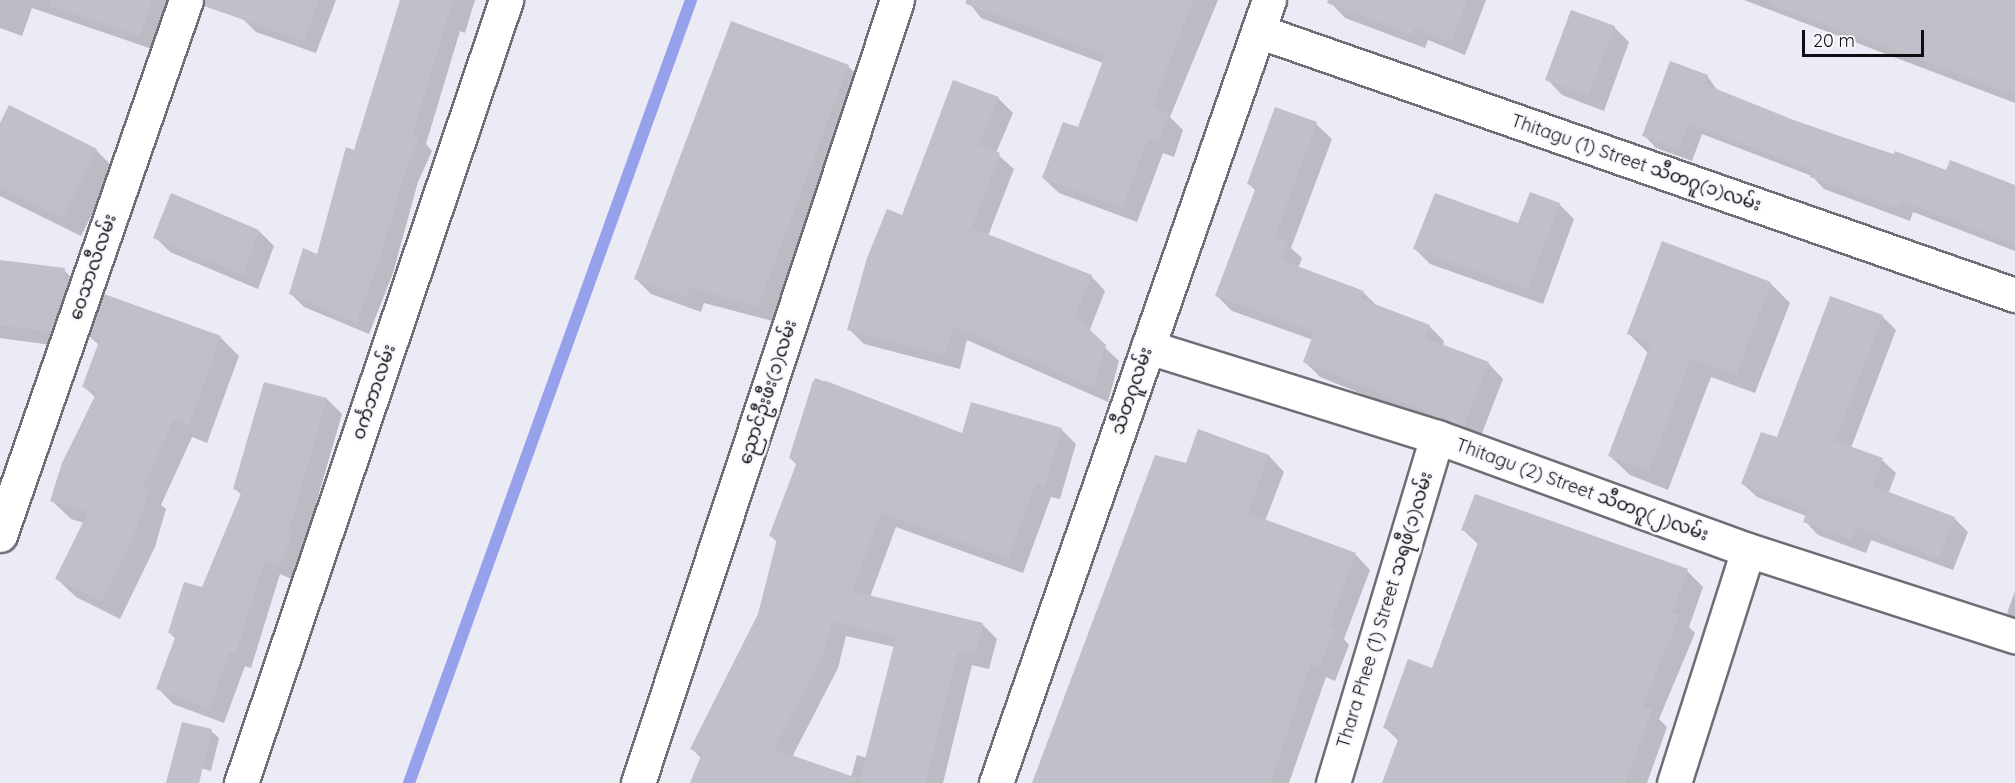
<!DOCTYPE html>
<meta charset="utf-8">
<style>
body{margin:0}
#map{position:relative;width:2015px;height:783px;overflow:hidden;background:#eaebf4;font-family:Quicksand,"Noto Sans Myanmar",sans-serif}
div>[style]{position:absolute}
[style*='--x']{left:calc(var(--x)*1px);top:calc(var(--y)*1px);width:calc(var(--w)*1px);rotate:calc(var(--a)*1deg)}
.shadow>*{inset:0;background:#0003}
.stream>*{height:12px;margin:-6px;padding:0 6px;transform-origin:6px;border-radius:6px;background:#97a0eb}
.building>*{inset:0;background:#bfc0c9}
.roads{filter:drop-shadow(2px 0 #6d6e76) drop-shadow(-2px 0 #6d6e76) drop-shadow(0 2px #6d6e76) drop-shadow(0 -2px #6d6e76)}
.street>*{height:33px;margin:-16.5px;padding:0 16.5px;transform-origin:16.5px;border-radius:16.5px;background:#fff}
span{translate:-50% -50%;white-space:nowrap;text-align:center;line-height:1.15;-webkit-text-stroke:5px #f8f9fe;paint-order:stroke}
.street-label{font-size:18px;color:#0e0e11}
.scale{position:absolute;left:1802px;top:30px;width:122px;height:27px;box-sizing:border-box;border:3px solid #0e0e11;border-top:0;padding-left:8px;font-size:18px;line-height:21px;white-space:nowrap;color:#0e0e11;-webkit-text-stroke:4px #f8f9fe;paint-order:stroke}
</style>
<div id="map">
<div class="shadow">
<div style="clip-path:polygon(0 0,172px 0,155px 50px,32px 8px,22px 36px,0 28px)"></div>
<div style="clip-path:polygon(250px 0,336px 0,316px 53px,256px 32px,243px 19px)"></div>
<div style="clip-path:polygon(402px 0,475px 0,465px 33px,460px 31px,426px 144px,432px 151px,418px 182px,393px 273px,369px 334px,304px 307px,291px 294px,318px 256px,355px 152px)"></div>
<div style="clip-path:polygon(967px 0,1218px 0,1170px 117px,1183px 130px,1174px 157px,1163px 153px,1137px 222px,1059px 193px,1043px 178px,1079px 129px,1103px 63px,981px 18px)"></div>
<div style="clip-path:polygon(1333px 0,1486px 0,1465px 55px,1428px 40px,1425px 48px,1345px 18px,1332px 4px)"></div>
<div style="clip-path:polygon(1744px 0,2002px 0,2015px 5px,2015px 103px)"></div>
<div style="clip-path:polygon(1614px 27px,1629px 42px,1604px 111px,1562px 95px,1547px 79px)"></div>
<div style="clip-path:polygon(848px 66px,863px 81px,773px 321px,704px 303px,701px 312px,651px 294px,636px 279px)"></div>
<div style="clip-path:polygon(1707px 76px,1718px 91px,1791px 120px,1947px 172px,2015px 186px,2015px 251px,1913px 212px,1910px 221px,1824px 189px,1812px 176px,1702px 134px,1692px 161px,1656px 148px,1644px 135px)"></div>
<div style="clip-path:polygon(998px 98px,1013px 113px,996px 153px,1014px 169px,988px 236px,1091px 276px,1105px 291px,1089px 332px,1119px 361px,1108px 402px,967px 340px,960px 369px,864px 344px,849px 329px,902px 217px)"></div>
<div style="clip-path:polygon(1316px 124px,1332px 139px,1291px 248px,1302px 258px,1298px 268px,1363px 292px,1378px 307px,1429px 326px,1444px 341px,1443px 346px,1488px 363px,1503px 379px,1479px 441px,1320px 377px,1305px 362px,1313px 340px,1232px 311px,1216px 295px,1256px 191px,1249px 184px)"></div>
<div style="clip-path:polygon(0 127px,96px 150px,115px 169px,81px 236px,0 196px)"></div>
<div style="clip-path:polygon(1559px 204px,1574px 219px,1543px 304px,1430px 264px,1415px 249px,1519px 225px)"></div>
<div style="clip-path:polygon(259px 231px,274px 246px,258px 289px,170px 252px,155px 237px)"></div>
<div style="clip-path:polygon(0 261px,64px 270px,79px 285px,66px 347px,0 338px)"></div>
<div style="clip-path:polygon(1770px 283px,1790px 303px,1755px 393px,1711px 377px,1668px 490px,1630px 475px,1610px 456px,1648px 353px,1629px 334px)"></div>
<div style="clip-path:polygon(1882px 316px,1896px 330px,1851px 448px,1882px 460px,1896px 473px,1888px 494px,1954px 518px,1968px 532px,1953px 570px,1871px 540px,1866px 553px,1818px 535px,1805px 521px,1806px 516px,1757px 497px,1743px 484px)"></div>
<div style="clip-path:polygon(90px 337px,220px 337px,239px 356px,207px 443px,192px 437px,161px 505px,166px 509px,155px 547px,120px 619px,76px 597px,57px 579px,84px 523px,71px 519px,52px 501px,96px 398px,84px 387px,99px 345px)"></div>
<div style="clip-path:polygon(evenodd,815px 378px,963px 435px,1061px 429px,1076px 444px,1060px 499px,1051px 497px,1023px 573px,896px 527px,870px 597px,982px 624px,997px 639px,989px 669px,972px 665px,943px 783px,692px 783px,702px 759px,692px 749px,759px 615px,778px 543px,771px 536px,797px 465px,790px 458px,815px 378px,846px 636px,895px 647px,867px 758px,857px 755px,851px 777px,792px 757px,838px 668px,846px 636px)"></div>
<div style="clip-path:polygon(327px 399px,342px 414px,294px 580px,280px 574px,251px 668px,245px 666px,224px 723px,173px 704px,158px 688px,176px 639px,170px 633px,202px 589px,242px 495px,235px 489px)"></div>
<div style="clip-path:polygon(1199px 431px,1269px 456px,1284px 472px,1265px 521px,1355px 554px,1370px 570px,1344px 639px,1349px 645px,1335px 681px,1326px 677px,1289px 783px,1034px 783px,1187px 465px)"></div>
<div style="clip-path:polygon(1463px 530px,1687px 571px,1703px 587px,1689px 627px,1695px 633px,1659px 719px,1667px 727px,1647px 783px,1384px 783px,1399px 741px,1385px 728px,1432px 670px,1479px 545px)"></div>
<div style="clip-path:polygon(2015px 591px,2015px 621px,2007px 613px)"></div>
<div style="clip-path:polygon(211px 731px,219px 738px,211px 771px,182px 763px)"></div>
</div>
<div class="stream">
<div style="--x:409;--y:783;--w:832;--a:-70.19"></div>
</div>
<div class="building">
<div style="clip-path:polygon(51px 0,152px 0,140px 36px,50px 6px)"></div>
<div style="clip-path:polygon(204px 0,319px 0,304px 41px,204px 6px)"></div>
<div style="clip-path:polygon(400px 0,453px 0,413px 133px,420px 136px,406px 169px,380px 259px,356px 323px,289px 294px,303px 248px,317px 254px,346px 147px,354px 150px)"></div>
<div style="clip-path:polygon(966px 0,1193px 0,1152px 108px,1169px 114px,1158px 143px,1148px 139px,1122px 208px,1042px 178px,1063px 122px,1078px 127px,1105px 55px,966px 4px)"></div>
<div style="clip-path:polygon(1328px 0,1467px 0,1451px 42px,1414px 28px,1412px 35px,1327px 3px)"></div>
<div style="clip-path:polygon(1771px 0,2015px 0,2015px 95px,1770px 4px)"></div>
<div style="clip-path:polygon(1571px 10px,1615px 26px,1588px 96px,1545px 80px)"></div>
<div style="clip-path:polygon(731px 21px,849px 65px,758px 306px,689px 288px,686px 298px,634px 279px)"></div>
<div style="clip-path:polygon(1670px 61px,1708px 75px,1704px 84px,1791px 119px,1893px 155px,1895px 151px,1946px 170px,1950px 160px,2015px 185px,2015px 244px,1901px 201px,1898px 209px,1810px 177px,1812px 170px,1689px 123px,1679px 150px,1642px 136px)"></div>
<div style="clip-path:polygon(953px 80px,999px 97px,979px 145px,1000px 153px,972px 228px,1092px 275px,1075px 316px,1106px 345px,1094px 388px,953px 326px,945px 355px,847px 330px,867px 258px,887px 209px,902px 215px)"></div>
<div style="clip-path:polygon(9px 105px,97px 149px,62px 218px,0 187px,0 123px)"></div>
<div style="clip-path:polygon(1275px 107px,1317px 122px,1275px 237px,1288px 242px,1281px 260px,1364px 291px,1361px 299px,1430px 325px,1425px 338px,1489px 362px,1464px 427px,1303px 362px,1314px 332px,1215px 296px,1256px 187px,1247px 184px)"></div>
<div style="clip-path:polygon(1530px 192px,1560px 203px,1528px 289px,1413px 249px,1435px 193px,1518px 223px)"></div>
<div style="clip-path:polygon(171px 193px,259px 230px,243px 275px,153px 238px)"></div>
<div style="clip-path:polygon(1662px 241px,1771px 282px,1736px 375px,1691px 358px,1649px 471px,1608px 456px,1651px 343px,1627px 334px)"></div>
<div style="clip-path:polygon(0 260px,65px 268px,63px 279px,69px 281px,51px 332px,0 325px)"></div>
<div style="clip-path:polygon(104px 294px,221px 336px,189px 425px,174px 420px,142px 488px,149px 490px,137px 528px,102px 601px,55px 579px,88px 512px,50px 501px,62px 463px,97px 392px,82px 387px,100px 339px,89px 337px)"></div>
<div style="clip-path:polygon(1830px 296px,1883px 315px,1835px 441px,1883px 458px,1873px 486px,1955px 517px,1939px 558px,1857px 527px,1852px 540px,1803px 522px,1808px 509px,1741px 484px,1761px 432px,1777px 437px)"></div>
<div style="clip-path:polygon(813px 381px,826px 381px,962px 433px,971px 402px,1062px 428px,1045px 486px,1036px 483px,1008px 559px,881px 513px,852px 591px,983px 623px,975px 655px,958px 652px,926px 783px,859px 783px,896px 637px,832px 622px,824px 653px,774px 749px,857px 778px,856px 783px,690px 783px,702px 753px,690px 749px,758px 614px,777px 539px,769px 536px,797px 462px,789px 458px)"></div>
<div style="clip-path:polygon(264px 382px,327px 398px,288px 534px,292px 536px,279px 566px,265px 560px,236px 653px,230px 652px,209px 709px,156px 689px,176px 635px,168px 633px,184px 582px,202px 587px,242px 491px,233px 489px)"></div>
<div style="clip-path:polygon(1198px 429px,1269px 455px,1248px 513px,1356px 553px,1329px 626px,1335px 628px,1320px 667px,1311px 663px,1270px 783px,1032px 783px,1155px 455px,1186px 463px)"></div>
<div style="clip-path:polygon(1475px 494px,1688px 569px,1672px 613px,1680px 615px,1642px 706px,1652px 710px,1625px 783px,1382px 783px,1400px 734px,1383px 728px,1408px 659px,1432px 668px,1480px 537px,1461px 530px)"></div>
<div style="clip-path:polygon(182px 722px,212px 729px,199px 783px,166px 783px)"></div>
</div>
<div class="roads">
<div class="street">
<div style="--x:1258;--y:31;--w:802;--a:19.23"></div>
<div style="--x:1148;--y:347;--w:303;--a:17.3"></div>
<div style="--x:1437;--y:437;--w:331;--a:20"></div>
<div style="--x:1748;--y:550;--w:281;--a:17.9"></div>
<div style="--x:0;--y:535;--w:566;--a:-70.83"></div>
<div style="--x:241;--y:783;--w:827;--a:-71.3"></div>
<div style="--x:638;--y:783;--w:825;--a:-71.7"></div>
<div style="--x:996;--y:783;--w:829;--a:-70.78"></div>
<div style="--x:1333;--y:783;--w:361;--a:-73.3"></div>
<div style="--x:1674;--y:783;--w:244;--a:-72.4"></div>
</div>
</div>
<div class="street-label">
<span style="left:1636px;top:163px;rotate:19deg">Thitagu (1) Street သီတဂူ(၁)လမ်း</span>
<span style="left:93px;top:267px;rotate:-71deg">ဝေသာလီလမ်း</span>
<span style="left:1132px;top:391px;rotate:-71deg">သီတဂူလမ်း</span>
<span style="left:374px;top:392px;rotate:-71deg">ဝင်္ကဘာလမ်း</span>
<span style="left:768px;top:392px;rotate:-72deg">ညောင်ဦးဖီး(၁)လမ်း</span>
<span style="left:1582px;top:490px;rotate:20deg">Thitagu (2) Street သီတဂူ(၂)လမ်း</span>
<span style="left:1385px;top:610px;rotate:-73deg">Thara Phee (1) Street သရဖီ(၁)လမ်း</span>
</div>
<div class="scale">20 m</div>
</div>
